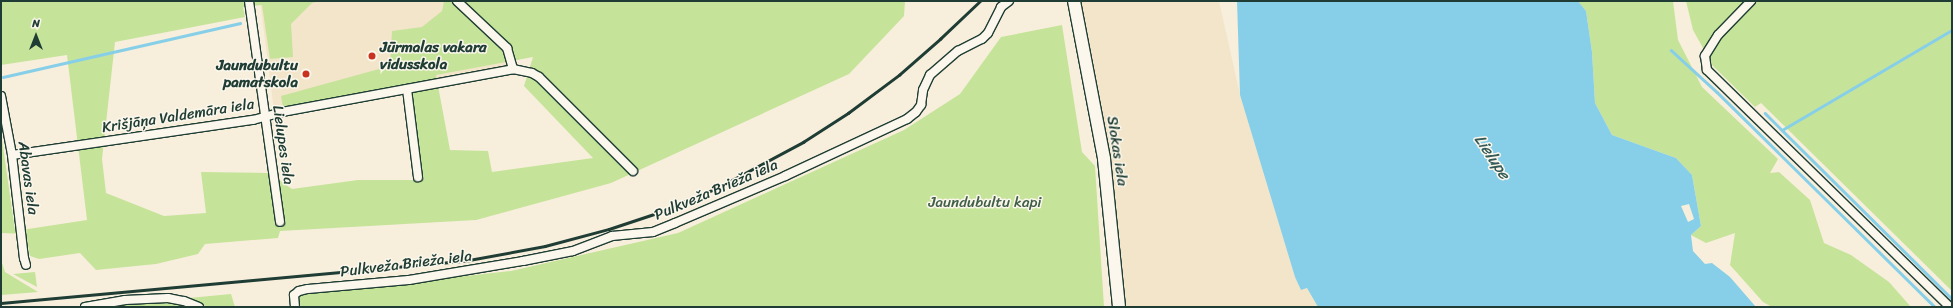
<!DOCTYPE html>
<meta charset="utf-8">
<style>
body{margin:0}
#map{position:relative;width:1953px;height:308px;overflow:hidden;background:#f7efdc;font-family:Sriracha,sans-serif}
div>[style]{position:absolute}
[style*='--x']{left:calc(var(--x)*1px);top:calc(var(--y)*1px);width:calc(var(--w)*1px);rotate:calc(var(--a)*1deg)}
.built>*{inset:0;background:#f2e5c9}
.green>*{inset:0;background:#c6e39a}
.water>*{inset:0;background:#87cfe8}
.pier>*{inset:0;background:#f7efdc}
.stream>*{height:2.5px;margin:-1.25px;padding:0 1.25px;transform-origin:1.25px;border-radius:1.25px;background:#87cfe8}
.roads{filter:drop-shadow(1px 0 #1f3d34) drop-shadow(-1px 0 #1f3d34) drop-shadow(0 1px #1f3d34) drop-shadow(0 -1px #1f3d34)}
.minor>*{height:8px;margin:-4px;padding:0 4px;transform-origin:4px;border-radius:4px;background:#fbf7ec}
.secondary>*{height:12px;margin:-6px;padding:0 6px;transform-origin:6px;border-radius:6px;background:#fbf7ec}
.rail>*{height:2.5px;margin:-1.25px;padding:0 1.25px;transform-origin:1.25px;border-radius:1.25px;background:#1f3d34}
.dots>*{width:11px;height:11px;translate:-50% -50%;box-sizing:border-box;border:2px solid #fbf7ec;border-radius:50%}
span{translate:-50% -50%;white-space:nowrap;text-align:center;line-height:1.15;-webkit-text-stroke:3px #fbf7ec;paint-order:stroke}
.poi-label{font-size:15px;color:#1f3d34;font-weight:700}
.left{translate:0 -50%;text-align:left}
.right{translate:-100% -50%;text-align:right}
.street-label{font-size:15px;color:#1f3d34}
.park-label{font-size:15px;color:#405e48}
.water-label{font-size:16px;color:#345a58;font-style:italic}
.frame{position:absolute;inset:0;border:2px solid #1f3d34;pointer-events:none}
.north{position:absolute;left:16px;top:16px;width:40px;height:40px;-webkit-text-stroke:3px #fbf7ec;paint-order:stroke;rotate:0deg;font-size:11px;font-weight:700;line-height:16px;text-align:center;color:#1f3d34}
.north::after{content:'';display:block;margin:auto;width:14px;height:18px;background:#1f3d34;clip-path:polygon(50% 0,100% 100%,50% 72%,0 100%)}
</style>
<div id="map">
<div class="built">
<div style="clip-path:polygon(260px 1px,452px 1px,509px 65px,274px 110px)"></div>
<div style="clip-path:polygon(1074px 1px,1219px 1px,1240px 95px,1295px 277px,1301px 289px,1307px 288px,1318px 307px,1127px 307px,1115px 278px,1106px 174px)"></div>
</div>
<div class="green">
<div style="clip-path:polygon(evenodd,1px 1px,319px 1px,312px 3px,291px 24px,293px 57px,270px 59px,262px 5px,243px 7px,245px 17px,115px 42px,102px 159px,106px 193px,164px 216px,206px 213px,201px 172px,269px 173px,292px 189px,358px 180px,423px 180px,411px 83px,283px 107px,281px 96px,390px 66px,392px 31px,422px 27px,442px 11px,444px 1px,905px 1px,904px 16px,849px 74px,611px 183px,476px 220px,280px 231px,278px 238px,205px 244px,198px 254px,156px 264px,96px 270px,80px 253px,39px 259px,30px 256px,26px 234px,1px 233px,1px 132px,15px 231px,87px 220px,67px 55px,1px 65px,1px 1px,533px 57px,524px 86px,593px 158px,492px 172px,488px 151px,450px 150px,436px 75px,533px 57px)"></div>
<div style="clip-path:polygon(1578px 1px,1673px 1px,1678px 40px,1702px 87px,1778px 159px,1770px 173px,1779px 172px,1810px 200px,1824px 243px,1851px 255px,1889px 282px,1911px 307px,1772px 307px,1763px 302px,1730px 265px,1735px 233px,1706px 243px,1691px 235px,1701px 226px,1692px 175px,1676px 158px,1612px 135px,1595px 103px,1592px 52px,1586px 11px)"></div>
<div style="clip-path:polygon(1686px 1px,1952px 1px,1952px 291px,1761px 103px,1755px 107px,1713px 66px,1693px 30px)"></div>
<div style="clip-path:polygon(1062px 25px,1082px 152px,1095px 166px,1104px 307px,297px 307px,299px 295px,511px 271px,678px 233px,904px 130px,960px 94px,1001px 37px)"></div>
<div style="clip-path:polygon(1px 260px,5px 272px,38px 292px,1px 295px)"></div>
<div style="clip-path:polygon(35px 272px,37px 287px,13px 274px)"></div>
<div style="clip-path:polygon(231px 294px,235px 307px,94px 307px)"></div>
</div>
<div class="water">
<div style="clip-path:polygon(1237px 1px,1578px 1px,1586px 11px,1592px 52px,1595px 103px,1612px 135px,1676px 158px,1692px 175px,1701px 226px,1691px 235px,1693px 251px,1705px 264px,1712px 263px,1730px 277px,1756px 307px,1318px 307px,1307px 288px,1301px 290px,1295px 277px,1240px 95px)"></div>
</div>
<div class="pier">
<div style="clip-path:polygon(1689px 204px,1694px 219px,1688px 222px,1681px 206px)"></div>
</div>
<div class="stream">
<div style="--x:1671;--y:50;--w:62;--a:42.4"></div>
<div style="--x:1717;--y:92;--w:306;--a:44.6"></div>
<div style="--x:3;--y:77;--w:243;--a:-12.8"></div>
<div style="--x:1765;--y:113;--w:264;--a:44.8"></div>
<div style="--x:1782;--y:130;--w:197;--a:-30.5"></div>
</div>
<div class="roads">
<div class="minor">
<div style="--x:249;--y:1;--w:223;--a:82"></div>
<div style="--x:457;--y:1;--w:69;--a:43.2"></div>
<div style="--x:507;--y:48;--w:22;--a:74"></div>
<div style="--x:513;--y:69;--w:19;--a:12"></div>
<div style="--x:532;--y:73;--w:8;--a:30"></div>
<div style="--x:539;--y:77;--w:133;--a:45"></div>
<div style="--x:1751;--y:1;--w:47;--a:134.1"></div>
<div style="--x:1718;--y:35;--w:25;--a:122"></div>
<div style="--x:1705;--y:56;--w:14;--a:82"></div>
<div style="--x:1707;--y:70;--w:339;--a:44.3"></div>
<div style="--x:407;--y:89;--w:89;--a:82.9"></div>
<div style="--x:1;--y:96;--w:60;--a:79.4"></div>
<div style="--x:12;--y:155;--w:104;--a:83.4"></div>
<div style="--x:24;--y:258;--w:7;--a:74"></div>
<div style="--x:12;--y:155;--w:244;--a:-8.3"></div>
<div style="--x:253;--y:120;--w:30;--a:-15"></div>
<div style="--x:282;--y:112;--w:235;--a:-10.5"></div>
<div style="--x:85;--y:307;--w:41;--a:-9.9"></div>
<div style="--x:125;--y:300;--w:43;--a:-2.7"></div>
<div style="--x:168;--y:298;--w:16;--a:11"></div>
<div style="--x:184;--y:301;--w:16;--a:22"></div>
<div style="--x:295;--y:307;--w:12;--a:-95"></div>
<div style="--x:294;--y:295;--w:6;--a:-39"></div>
<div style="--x:299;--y:291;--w:9;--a:-13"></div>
<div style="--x:308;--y:289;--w:101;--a:-5.1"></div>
<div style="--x:409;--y:280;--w:116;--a:-9.5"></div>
<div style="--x:523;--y:261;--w:51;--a:-11.3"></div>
<div style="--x:573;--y:251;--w:42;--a:-21"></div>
<div style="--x:612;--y:236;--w:41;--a:-5.6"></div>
<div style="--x:653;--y:232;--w:24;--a:-22"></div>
<div style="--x:675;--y:223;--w:120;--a:-23.1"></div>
<div style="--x:785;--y:176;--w:135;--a:-25"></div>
<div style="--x:907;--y:119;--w:11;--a:-38"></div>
<div style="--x:916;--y:112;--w:9;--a:-54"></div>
<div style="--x:921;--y:105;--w:15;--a:-82"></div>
<div style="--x:923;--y:90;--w:17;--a:-65"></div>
<div style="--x:930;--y:75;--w:37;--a:-41"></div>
<div style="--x:958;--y:51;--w:27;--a:-27"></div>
<div style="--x:982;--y:39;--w:8;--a:-45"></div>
<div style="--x:988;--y:33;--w:29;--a:-63"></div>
<div style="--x:1001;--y:7;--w:10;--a:-37"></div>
</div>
<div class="secondary">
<div style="--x:1074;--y:1;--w:161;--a:79.2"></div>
<div style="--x:1104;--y:159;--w:149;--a:84.2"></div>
</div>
</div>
<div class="rail">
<div style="--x:1;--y:303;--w:470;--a:-5.2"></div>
<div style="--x:469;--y:260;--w:77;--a:-10.4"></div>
<div style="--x:545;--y:246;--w:66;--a:-14.9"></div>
<div style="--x:609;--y:229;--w:51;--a:-18.4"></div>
<div style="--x:657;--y:213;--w:65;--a:-22.6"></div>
<div style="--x:717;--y:188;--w:98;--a:-28.1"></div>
<div style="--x:803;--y:142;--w:54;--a:-32.8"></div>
<div style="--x:848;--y:113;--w:64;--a:-36.7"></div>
<div style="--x:899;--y:75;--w:55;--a:-41.3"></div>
<div style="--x:940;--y:39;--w:55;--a:-43.5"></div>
</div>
<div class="dots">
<div style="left:372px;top:56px;background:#c8321e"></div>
<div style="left:306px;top:74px;background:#c8321e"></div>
</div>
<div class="poi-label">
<span class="left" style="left:380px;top:56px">Jūrmalas vakara<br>vidusskola</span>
<span class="right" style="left:298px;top:74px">Jaundubultu<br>pamatskola</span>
</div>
<div class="street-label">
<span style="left:178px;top:116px;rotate:-9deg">Krišjāņa Valdemāra iela</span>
<span style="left:283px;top:145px;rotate:82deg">Lielupes iela</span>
<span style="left:1117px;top:151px;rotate:81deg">Slokas iela</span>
<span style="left:28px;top:178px;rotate:82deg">Abavas iela</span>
<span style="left:716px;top:190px;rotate:-23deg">Pulkveža Brieža iela</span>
<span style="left:406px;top:264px;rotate:-7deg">Pulkveža Brieža iela</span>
</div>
<div class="park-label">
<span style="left:985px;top:203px">Jaundubultu kapi</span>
</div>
<div class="water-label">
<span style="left:1492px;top:157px;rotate:56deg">Lielupe</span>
</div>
<div class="frame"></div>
<div class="north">N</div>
</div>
